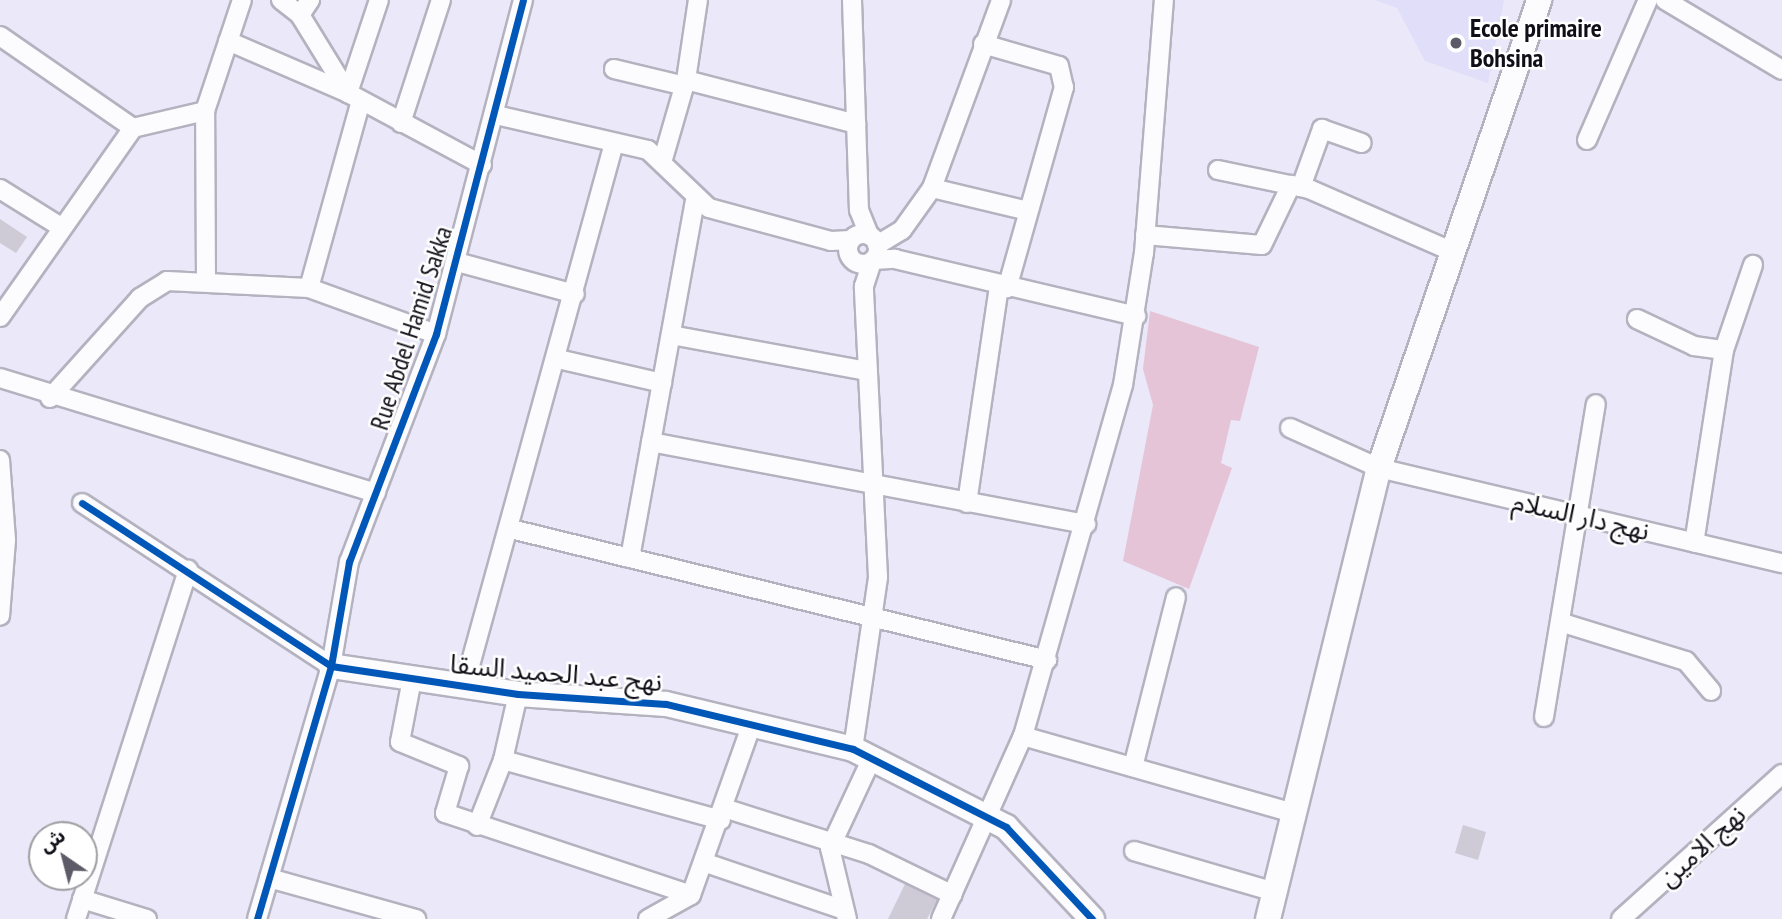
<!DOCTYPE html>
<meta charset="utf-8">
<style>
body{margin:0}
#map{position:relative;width:1782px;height:919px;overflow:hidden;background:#eae8f9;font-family:"PT Sans Narrow","Noto Sans Arabic",sans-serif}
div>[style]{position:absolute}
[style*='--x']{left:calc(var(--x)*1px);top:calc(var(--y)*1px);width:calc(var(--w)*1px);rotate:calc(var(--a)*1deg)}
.built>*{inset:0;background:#e1def9}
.green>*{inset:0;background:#e5c4d8}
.building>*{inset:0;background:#cecad6}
.roads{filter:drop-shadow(2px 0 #b4b2bf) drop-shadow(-2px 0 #b4b2bf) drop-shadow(0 2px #b4b2bf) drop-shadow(0 -2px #b4b2bf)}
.street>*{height:18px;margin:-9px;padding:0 9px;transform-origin:9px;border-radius:9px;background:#fcfcfe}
.street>.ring{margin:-9px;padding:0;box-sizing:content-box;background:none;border:18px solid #fcfcfe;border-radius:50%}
.secondary>*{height:24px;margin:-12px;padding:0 12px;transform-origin:12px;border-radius:12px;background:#fcfcfe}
.cycleway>*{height:7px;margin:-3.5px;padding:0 3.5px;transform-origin:3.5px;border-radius:3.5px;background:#0057b8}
.dots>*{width:19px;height:19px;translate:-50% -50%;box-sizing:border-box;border:4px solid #fff;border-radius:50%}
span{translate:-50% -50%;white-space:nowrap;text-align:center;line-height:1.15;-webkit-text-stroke:5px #fff;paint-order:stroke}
.poi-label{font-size:26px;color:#100f18;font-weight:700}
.left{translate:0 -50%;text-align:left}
.street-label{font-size:26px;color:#100f18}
.north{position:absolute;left:28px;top:821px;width:70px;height:70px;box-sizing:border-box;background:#fff;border:2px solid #9f9fa3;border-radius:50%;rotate:325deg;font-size:19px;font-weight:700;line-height:28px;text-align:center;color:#100f18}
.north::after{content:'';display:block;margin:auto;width:24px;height:32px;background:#5c5b67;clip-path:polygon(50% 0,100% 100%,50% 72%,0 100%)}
</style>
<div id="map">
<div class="built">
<div style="clip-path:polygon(1375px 0,1504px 0,1488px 83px,1425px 61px,1397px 8px)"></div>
</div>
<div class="green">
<div style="clip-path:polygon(1150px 311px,1259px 347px,1240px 421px,1231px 420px,1221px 463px,1232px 468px,1189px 589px,1123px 561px,1153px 405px,1143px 369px)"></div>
</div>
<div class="building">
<div style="clip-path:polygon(0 219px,27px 237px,16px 253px,0 243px)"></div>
<div style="clip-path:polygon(1463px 825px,1486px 832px,1478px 860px,1455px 853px)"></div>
<div style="clip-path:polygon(905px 884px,937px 900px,927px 919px,888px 919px)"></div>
</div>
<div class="roads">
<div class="street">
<div style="--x:281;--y:0;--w:24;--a:38"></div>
<div style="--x:300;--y:15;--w:92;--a:58.4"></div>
<div style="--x:852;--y:0;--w:210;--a:88.1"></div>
<div style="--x:859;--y:210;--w:27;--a:68"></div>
<div style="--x:1665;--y:0;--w:136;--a:30.9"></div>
<div style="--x:300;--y:15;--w:18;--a:-56"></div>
<div style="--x:0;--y:36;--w:162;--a:34.7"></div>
<div style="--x:133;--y:128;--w:231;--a:125.1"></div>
<div style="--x:228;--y:41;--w:131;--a:23.4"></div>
<div style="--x:348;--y:93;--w:152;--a:28.2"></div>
<div style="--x:983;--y:44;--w:79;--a:16.1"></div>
<div style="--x:1059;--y:66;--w:22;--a:77"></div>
<div style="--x:1064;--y:87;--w:209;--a:105.8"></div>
<div style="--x:614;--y:69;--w:73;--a:13.5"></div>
<div style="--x:686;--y:80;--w:176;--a:14.5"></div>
<div style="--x:348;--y:93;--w:98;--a:-71.6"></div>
<div style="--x:496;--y:115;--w:156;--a:13"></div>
<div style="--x:648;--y:150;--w:84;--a:43.6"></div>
<div style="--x:709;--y:208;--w:126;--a:15.1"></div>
<div style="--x:831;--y:241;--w:20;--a:-3"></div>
<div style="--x:401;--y:123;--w:129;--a:-72"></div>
<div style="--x:133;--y:128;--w:74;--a:-13.3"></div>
<div style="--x:1587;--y:140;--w:153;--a:-66.5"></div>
<div style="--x:663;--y:159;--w:82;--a:-73.8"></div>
<div style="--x:686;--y:80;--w:81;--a:-81.5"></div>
<div style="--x:1218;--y:170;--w:93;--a:11.8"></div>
<div style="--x:1309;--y:189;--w:155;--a:23.6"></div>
<div style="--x:1301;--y:187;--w:62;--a:-70.1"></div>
<div style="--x:1322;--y:129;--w:42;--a:19.3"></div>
<div style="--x:932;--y:188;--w:99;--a:13.5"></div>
<div style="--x:0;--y:189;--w:72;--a:31.9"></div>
<div class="ring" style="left:848px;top:234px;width:12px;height:12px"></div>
<div style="--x:1145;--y:235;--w:117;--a:4.9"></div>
<div style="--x:1262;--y:245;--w:67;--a:-64.2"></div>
<div style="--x:877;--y:245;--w:29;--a:-31"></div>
<div style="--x:902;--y:230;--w:52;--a:-54.5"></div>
<div style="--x:932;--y:188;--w:200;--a:-69.8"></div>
<div style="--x:873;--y:260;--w:22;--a:-3"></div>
<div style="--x:895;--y:259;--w:248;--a:13.3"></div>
<div style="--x:457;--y:262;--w:122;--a:15.2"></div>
<div style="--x:206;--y:281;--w:170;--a:-90.3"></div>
<div style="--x:205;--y:111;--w:117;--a:-71.6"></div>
<div style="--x:309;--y:288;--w:194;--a:-74.5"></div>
<div style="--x:1637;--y:319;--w:63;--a:25.3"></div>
<div style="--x:1694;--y:346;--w:30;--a:8"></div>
<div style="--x:1724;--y:350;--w:195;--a:98.8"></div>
<div style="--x:671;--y:335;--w:200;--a:10.4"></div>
<div style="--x:1724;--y:350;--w:90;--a:-71.2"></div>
<div style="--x:558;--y:359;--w:107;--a:13"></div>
<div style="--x:0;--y:378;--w:393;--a:17"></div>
<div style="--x:50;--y:398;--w:135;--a:-48"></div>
<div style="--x:140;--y:298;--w:32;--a:-32"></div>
<div style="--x:167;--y:281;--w:142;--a:2.8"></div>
<div style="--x:309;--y:288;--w:135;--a:19.9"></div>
<div style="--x:1290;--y:428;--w:98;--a:24.2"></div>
<div style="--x:1379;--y:468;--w:414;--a:13.3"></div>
<div style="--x:651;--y:442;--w:443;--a:10.7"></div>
<div style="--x:0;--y:460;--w:80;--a:85.7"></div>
<div style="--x:6;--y:540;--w:76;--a:94.5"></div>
<div style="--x:82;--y:503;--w:298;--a:33.2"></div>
<div style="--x:967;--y:503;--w:219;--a:-81.6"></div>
<div style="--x:511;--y:529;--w:552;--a:13.73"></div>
<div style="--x:630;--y:558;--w:365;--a:-79.7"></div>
<div style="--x:1563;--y:623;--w:129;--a:17.2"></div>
<div style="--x:1686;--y:661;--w:39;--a:50"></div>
<div style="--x:412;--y:679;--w:64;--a:100.8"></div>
<div style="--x:400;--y:742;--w:64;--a:22.1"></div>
<div style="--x:459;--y:766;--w:49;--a:106.6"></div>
<div style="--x:445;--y:813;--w:259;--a:18.4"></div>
<div style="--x:464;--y:687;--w:564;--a:-74.58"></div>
<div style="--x:1544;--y:717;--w:317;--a:-80.6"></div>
<div style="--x:1023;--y:736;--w:284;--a:15.9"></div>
<div style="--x:853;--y:749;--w:174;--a:-81.7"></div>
<div style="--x:878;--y:577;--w:291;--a:-92.8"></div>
<div style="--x:864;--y:286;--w:26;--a:-72"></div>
<div style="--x:503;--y:760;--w:226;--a:15.4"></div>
<div style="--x:1133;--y:767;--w:175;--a:-75.8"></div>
<div style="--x:724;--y:808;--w:152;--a:17.6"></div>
<div style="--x:869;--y:854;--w:93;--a:26"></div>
<div style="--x:477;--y:826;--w:71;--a:-68.5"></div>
<div style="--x:503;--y:760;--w:68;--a:-77.2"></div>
<div style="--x:1134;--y:851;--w:147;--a:16.2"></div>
<div style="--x:706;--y:863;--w:146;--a:18.8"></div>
<div style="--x:269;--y:878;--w:153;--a:15.6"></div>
<div style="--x:82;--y:899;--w:68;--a:17.1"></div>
<div style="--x:76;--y:919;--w:367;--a:-72.2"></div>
<div style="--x:257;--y:919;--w:264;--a:-73.7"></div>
<div style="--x:331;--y:666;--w:106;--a:-80.2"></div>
<div style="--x:349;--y:562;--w:244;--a:-69.1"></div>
<div style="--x:436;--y:334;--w:345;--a:-75.4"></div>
<div style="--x:648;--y:919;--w:49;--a:-29.2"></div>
<div style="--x:691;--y:895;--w:182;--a:-70.4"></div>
<div style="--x:847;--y:919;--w:73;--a:-103.5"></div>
<div style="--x:830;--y:848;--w:99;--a:-65"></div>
<div style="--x:941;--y:919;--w:201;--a:-65.9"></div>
<div style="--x:1023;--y:736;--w:365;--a:-74.1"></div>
<div style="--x:1123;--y:385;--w:134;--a:-81"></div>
<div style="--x:1144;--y:253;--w:254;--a:-85.5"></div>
<div style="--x:1621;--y:919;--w:217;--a:-42"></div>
</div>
<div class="secondary">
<div style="--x:331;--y:666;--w:189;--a:8.5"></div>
<div style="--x:518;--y:694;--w:148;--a:3.9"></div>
<div style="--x:666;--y:704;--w:192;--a:13.5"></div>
<div style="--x:853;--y:749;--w:172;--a:27"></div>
<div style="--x:1006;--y:827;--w:126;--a:46.9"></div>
<div style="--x:1268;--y:919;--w:464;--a:-76.2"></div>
<div style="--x:1379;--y:468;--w:495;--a:-71.1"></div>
</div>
</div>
<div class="cycleway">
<div style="--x:82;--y:503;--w:298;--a:33.2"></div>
<div style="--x:331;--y:666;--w:189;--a:8.5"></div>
<div style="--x:518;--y:694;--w:148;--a:3.9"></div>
<div style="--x:666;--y:704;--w:192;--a:13.5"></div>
<div style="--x:853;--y:749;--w:172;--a:27"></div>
<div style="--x:1006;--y:827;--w:126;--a:46.9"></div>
<div style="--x:257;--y:919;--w:264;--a:-73.7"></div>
<div style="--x:331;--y:666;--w:106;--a:-80.2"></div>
<div style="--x:349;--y:562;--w:244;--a:-69.1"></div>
<div style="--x:436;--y:334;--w:345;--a:-75.4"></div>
</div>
<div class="dots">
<div style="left:1456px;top:43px;background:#5c5b67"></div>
</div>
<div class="poi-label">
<span class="left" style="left:1470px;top:43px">Ecole primaire<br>Bohsina</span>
</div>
<div class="street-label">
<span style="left:411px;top:328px;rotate:-72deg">Rue Abdel Hamid Sakka</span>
<span style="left:1581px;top:516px;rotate:13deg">نهج دار السلام</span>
<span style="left:556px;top:673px;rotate:5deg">نهج عبد الحميد السقا</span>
<span style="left:1702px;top:846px;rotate:-42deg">نهج الامين</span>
</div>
<div class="north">ش</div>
</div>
